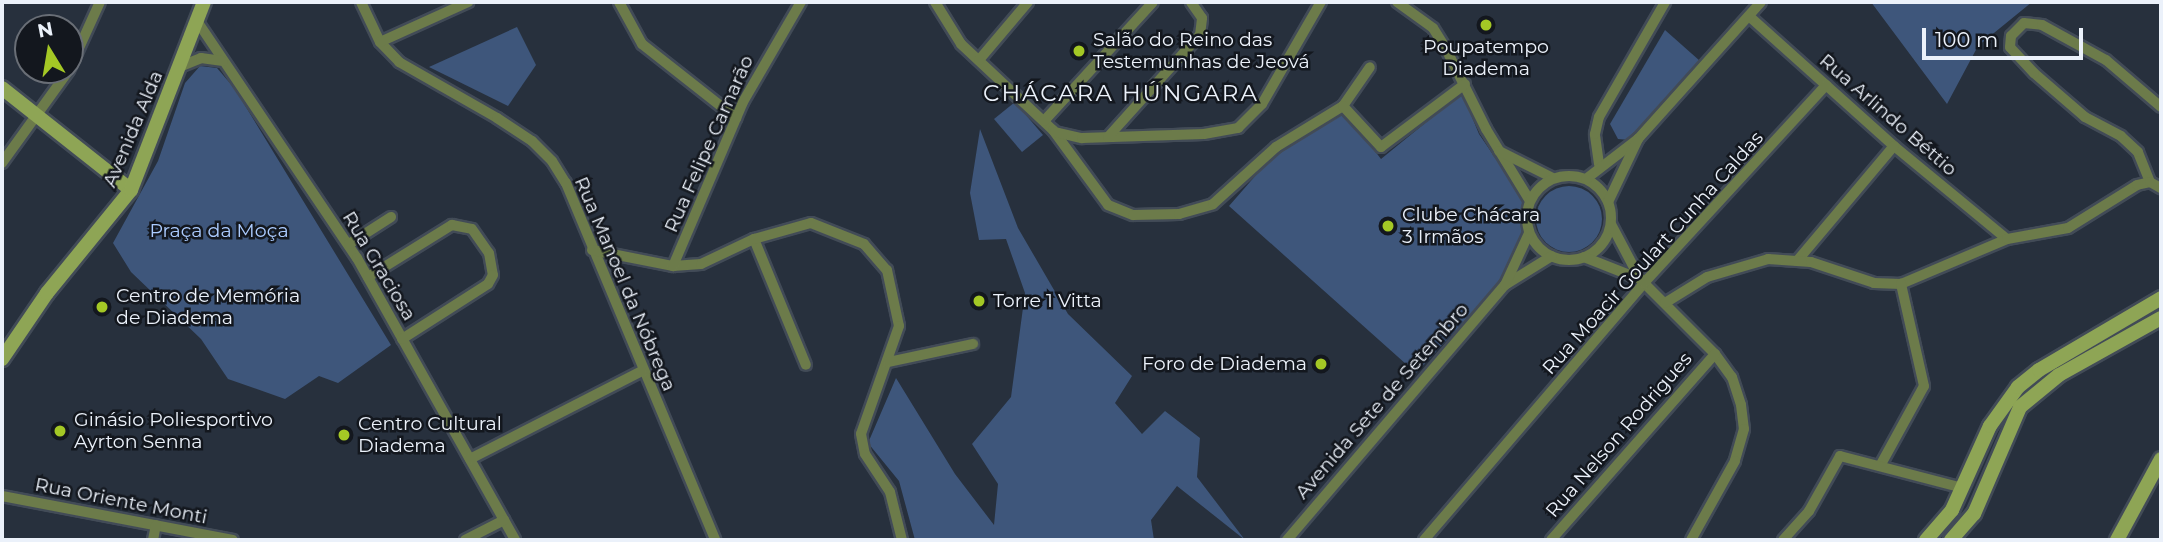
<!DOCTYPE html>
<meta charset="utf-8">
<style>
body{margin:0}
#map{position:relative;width:2163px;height:542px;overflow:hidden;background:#27303d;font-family:Montserrat,sans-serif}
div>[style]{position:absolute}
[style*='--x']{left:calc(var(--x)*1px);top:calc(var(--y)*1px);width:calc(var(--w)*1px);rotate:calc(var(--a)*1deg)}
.green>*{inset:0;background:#3e567b}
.round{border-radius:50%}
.roads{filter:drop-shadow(2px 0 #424b57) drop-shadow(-2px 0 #424b57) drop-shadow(0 2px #424b57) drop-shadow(0 -2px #424b57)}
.street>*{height:10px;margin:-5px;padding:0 5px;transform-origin:5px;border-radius:5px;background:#6c7b4a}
.street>.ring{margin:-5px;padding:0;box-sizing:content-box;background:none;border:10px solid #6c7b4a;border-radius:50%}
.secondary>*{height:14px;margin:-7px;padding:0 7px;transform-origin:7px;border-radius:7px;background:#8ea555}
.dots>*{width:19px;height:19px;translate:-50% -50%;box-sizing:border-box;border:4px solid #13171e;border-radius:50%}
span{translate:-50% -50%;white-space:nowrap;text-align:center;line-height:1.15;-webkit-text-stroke:5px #13171e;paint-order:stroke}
.poi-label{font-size:19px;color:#ebf1fa}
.left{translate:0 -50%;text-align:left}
.right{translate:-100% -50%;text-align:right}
.street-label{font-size:19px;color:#ebf1fa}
.park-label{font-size:19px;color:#acccff}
.quarter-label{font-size:23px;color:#ebf1fa;letter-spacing:2px}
.frame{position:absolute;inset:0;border:4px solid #ebf1fa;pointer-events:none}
.north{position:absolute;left:14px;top:14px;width:70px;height:70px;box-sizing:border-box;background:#13171e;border:2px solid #696e76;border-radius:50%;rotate:349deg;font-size:19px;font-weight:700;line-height:28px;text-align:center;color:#ebf1fa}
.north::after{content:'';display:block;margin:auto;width:24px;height:32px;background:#a4c825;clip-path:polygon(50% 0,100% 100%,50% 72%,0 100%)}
.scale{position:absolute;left:1922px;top:28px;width:161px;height:32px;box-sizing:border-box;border:4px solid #ebf1fa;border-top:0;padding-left:9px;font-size:21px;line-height:24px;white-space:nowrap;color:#ebf1fa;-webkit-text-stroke:5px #13171e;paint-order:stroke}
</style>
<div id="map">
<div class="green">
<div style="clip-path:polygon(1871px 2px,2032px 2px,1978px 46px,1947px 104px)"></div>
<div style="clip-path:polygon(517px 27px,536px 65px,508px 106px,429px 67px)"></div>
<div style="clip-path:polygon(1665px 30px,1700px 61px,1630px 140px,1618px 139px,1610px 124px)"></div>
<div style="clip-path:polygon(200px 66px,217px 68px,235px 89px,391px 345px,338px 383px,319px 376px,285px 399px,228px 379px,201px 339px,131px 272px,113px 243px,158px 161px,185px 83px)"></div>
<div style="clip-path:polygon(1462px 93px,1479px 134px,1525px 202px,1524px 234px,1501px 283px,1416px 373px,1229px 206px,1270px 159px,1345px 112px,1381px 159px)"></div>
<div style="clip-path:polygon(1015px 102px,1043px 135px,1022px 152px,994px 119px)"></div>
<div style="clip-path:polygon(980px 129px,1018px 228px,1068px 314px,1132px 376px,1115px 403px,1142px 434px,1165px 411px,1200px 438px,1197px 477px,1245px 540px,1177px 486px,1151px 520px,1154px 540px,915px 540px,899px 481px,868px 443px,896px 378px,955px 474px,994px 525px,998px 484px,972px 444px,1011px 397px,1025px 293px,1006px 239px,979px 240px,970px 193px)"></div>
<div class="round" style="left:1536px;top:186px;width:66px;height:66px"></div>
</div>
<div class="roads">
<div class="street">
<div style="--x:361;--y:2;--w:44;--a:64.6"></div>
<div style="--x:380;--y:42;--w:28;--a:46"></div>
<div style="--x:399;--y:62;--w:113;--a:29.7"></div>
<div style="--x:497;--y:118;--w:42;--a:33.3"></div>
<div style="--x:532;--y:141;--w:28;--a:45"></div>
<div style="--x:552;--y:161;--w:26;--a:58"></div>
<div style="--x:566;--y:183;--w:387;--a:67.3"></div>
<div style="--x:619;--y:2;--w:48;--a:61.3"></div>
<div style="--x:642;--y:44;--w:120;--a:38.2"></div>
<div style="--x:935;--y:2;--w:49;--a:58.2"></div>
<div style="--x:961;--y:44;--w:126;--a:43.1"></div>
<div style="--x:1053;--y:130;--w:93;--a:53.7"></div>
<div style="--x:1108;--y:205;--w:27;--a:22"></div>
<div style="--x:1133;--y:215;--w:46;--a:-1.2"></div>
<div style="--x:1179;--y:214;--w:35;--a:-16"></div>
<div style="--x:1213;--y:204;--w:85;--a:-42.1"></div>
<div style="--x:1276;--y:147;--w:79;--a:-31.5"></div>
<div style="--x:1343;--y:106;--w:47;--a:-55.3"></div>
<div style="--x:1397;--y:2;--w:44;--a:35.8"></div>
<div style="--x:1433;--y:28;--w:22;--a:58"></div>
<div style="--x:1445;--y:47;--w:92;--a:63.4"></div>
<div style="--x:1486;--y:129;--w:84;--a:58.6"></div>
<div style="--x:1749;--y:16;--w:195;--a:41.9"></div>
<div style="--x:1894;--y:146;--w:146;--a:39.5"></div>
<div style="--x:197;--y:21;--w:286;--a:56"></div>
<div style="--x:357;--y:258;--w:323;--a:60.7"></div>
<div style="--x:380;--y:42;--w:97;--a:-24.4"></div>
<div style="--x:979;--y:60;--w:76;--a:-49.8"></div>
<div style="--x:179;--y:67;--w:24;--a:-22"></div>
<div style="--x:201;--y:58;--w:22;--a:8"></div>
<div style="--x:70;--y:68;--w:72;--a:-65.6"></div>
<div style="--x:1343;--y:106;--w:56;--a:47.2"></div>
<div style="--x:1381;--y:147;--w:105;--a:-36.9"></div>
<div style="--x:1044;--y:121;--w:161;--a:-47.5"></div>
<div style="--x:1055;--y:132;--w:28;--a:13"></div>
<div style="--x:1082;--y:138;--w:122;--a:-1.9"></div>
<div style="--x:1204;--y:134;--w:35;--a:-10"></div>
<div style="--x:1238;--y:128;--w:34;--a:-45"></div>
<div style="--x:1262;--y:104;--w:118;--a:-60"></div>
<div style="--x:1108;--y:137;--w:137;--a:-48"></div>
<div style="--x:1200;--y:35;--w:17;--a:-83"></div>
<div style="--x:1202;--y:18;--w:19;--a:-125"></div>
<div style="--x:1499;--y:151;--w:60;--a:26.6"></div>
<div style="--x:2;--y:163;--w:115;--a:-54.2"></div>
<div style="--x:1599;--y:164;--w:30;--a:-98"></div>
<div style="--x:1595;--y:134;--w:17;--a:-77"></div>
<div style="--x:1599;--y:117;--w:133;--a:-60.1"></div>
<div class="ring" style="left:1527px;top:176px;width:74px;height:74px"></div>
<div style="--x:1586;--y:179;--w:66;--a:-37.6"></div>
<div style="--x:1638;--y:139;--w:184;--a:-48.1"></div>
<div style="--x:2150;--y:182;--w:32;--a:-112"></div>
<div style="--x:2138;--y:152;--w:23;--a:-137"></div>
<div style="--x:2121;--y:136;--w:41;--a:-152.2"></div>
<div style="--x:2085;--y:117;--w:67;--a:-139.2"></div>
<div style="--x:2034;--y:73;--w:35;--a:-133"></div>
<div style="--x:2010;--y:47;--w:11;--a:-85"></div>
<div style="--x:2011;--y:36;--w:18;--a:-45"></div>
<div style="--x:2024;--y:23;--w:18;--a:6"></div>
<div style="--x:2042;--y:25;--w:73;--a:28.7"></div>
<div style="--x:2106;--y:60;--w:72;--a:40.5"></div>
<div style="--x:1608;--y:202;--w:70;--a:-64.5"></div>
<div style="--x:1611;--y:224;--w:62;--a:62.2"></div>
<div style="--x:1640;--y:279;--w:106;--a:45"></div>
<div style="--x:1715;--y:354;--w:29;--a:54"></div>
<div style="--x:1732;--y:377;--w:29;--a:72"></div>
<div style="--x:1741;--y:405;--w:24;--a:83"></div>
<div style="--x:1744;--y:429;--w:33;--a:106"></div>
<div style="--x:1735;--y:461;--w:90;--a:119.1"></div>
<div style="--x:754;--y:239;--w:136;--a:67.6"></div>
<div style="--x:349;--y:244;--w:50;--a:-32.7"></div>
<div style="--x:592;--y:250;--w:83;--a:11.2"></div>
<div style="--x:673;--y:266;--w:28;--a:-4"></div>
<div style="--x:701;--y:264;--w:59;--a:-25.3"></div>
<div style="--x:754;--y:239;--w:59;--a:-15.7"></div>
<div style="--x:811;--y:223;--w:57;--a:21.6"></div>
<div style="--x:864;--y:244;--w:35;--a:49"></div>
<div style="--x:887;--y:270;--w:57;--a:77.9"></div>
<div style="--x:899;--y:326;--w:114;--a:109.4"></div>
<div style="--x:861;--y:434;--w:20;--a:79"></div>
<div style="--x:865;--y:454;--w:45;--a:56.7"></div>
<div style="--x:890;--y:492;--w:49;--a:76"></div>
<div style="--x:1584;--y:257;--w:57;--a:21.6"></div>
<div style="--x:1797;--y:261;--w:150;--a:-49.9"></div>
<div style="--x:673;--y:266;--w:178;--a:-66.9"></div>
<div style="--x:743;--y:102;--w:116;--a:-59.9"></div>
<div style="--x:368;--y:277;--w:99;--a:-31.8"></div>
<div style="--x:452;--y:225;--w:20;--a:11"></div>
<div style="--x:472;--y:229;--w:29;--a:55"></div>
<div style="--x:489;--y:253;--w:22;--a:80"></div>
<div style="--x:493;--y:275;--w:10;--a:119"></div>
<div style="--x:488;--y:284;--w:102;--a:147.4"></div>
<div style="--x:1505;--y:285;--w:55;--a:-31.7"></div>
<div style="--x:1665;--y:303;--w:49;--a:-31.8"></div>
<div style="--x:1707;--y:277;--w:64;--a:-16.4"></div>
<div style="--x:1768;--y:259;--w:43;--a:4"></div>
<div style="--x:1811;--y:262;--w:66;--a:18.4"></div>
<div style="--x:1874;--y:283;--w:27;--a:2"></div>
<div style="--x:1901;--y:284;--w:115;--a:-23"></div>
<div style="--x:2007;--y:239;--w:62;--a:-10.2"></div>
<div style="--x:2068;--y:228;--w:81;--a:-31.9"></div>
<div style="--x:2137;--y:185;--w:13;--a:-13"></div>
<div style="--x:2150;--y:182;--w:13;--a:29"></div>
<div style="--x:888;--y:362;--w:87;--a:-12"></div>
<div style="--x:470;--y:459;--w:193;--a:-27.1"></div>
<div style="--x:1880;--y:466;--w:91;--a:-61.2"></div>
<div style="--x:1924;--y:386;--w:105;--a:-102.7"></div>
<div style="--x:2;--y:496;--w:235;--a:10.8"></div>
<div style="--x:153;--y:540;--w:15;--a:-79"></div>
<div style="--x:465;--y:540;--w:44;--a:-27.1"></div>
<div style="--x:1287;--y:540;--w:335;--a:-49.5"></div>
<div style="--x:1505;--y:285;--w:57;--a:-65.2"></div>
<div style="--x:1424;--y:540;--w:338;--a:-49.4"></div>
<div style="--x:1644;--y:283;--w:269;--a:-47.4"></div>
<div style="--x:1551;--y:540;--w:248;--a:-48.6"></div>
<div style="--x:1783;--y:540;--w:39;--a:-48"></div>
<div style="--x:1809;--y:511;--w:63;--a:-60.6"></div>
<div style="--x:1840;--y:456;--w:127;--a:14.6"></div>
</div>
<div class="secondary">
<div style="--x:2;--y:88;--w:164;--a:38.3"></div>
<div style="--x:2;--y:359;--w:80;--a:-55.7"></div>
<div style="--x:47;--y:293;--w:133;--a:-50.8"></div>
<div style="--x:131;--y:190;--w:202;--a:-68.8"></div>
<div style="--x:1926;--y:540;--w:40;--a:-49"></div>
<div style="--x:1952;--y:510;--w:92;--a:-65.7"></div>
<div style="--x:1990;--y:426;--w:48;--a:-54.3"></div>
<div style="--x:2018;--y:387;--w:27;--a:-39"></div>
<div style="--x:2039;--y:370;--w:142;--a:-30.5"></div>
<div style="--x:1951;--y:540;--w:35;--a:-49"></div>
<div style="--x:1974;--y:514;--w:116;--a:-66.7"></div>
<div style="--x:2020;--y:407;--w:50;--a:-39.4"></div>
<div style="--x:2059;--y:375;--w:117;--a:-29.2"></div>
<div style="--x:2117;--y:540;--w:92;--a:-61.5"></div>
</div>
</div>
<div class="dots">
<div style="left:1486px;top:25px;background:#a4c825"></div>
<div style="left:1079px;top:51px;background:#a4c825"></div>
<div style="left:1388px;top:226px;background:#a4c825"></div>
<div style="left:979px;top:301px;background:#a4c825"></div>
<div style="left:102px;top:307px;background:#a4c825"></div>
<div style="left:1321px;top:364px;background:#a4c825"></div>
<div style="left:60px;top:431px;background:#a4c825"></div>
<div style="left:344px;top:435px;background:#a4c825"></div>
</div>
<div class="poi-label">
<span class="left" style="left:1093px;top:51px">Salão do Reino das<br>Testemunhas de Jeová</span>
<span style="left:1486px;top:58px">Poupatempo<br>Diadema</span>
<span class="left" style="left:1402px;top:226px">Clube Chácara<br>3 Irmãos</span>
<span class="left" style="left:116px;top:307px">Centro de Memória<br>de Diadema</span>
<span class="left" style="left:993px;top:301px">Torre 1 Vitta</span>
<span class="right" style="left:1307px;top:364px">Foro de Diadema</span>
<span class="left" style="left:74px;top:431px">Ginásio Poliesportivo<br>Ayrton Senna</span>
<span class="left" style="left:358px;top:435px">Centro Cultural<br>Diadema</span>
</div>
<div class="street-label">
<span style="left:1888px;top:115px;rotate:41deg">Rua Arlindo Béttio</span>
<span style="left:133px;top:129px;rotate:-67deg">Avenida Alda</span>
<span style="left:709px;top:144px;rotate:-66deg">Rua Felipe Camarão</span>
<span style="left:1653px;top:253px;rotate:-48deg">Rua Moacir Goulart Cunha Caldas</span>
<span style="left:379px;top:266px;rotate:59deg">Rua Graciosa</span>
<span style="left:625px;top:284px;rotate:67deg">Rua Manoel da Nóbrega</span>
<span style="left:1382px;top:401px;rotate:-49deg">Avenida Sete de Setembro</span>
<span style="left:1619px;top:435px;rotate:-49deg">Rua Nelson Rodrigues</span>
<span style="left:121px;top:501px;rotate:11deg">Rua Oriente Monti</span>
</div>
<div class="park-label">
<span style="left:219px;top:231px">Praça da Moça</span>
</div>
<div class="quarter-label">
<span style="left:1121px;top:93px">CHÁCARA HÚNGARA</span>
</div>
<div class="frame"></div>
<div class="north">N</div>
<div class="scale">100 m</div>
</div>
